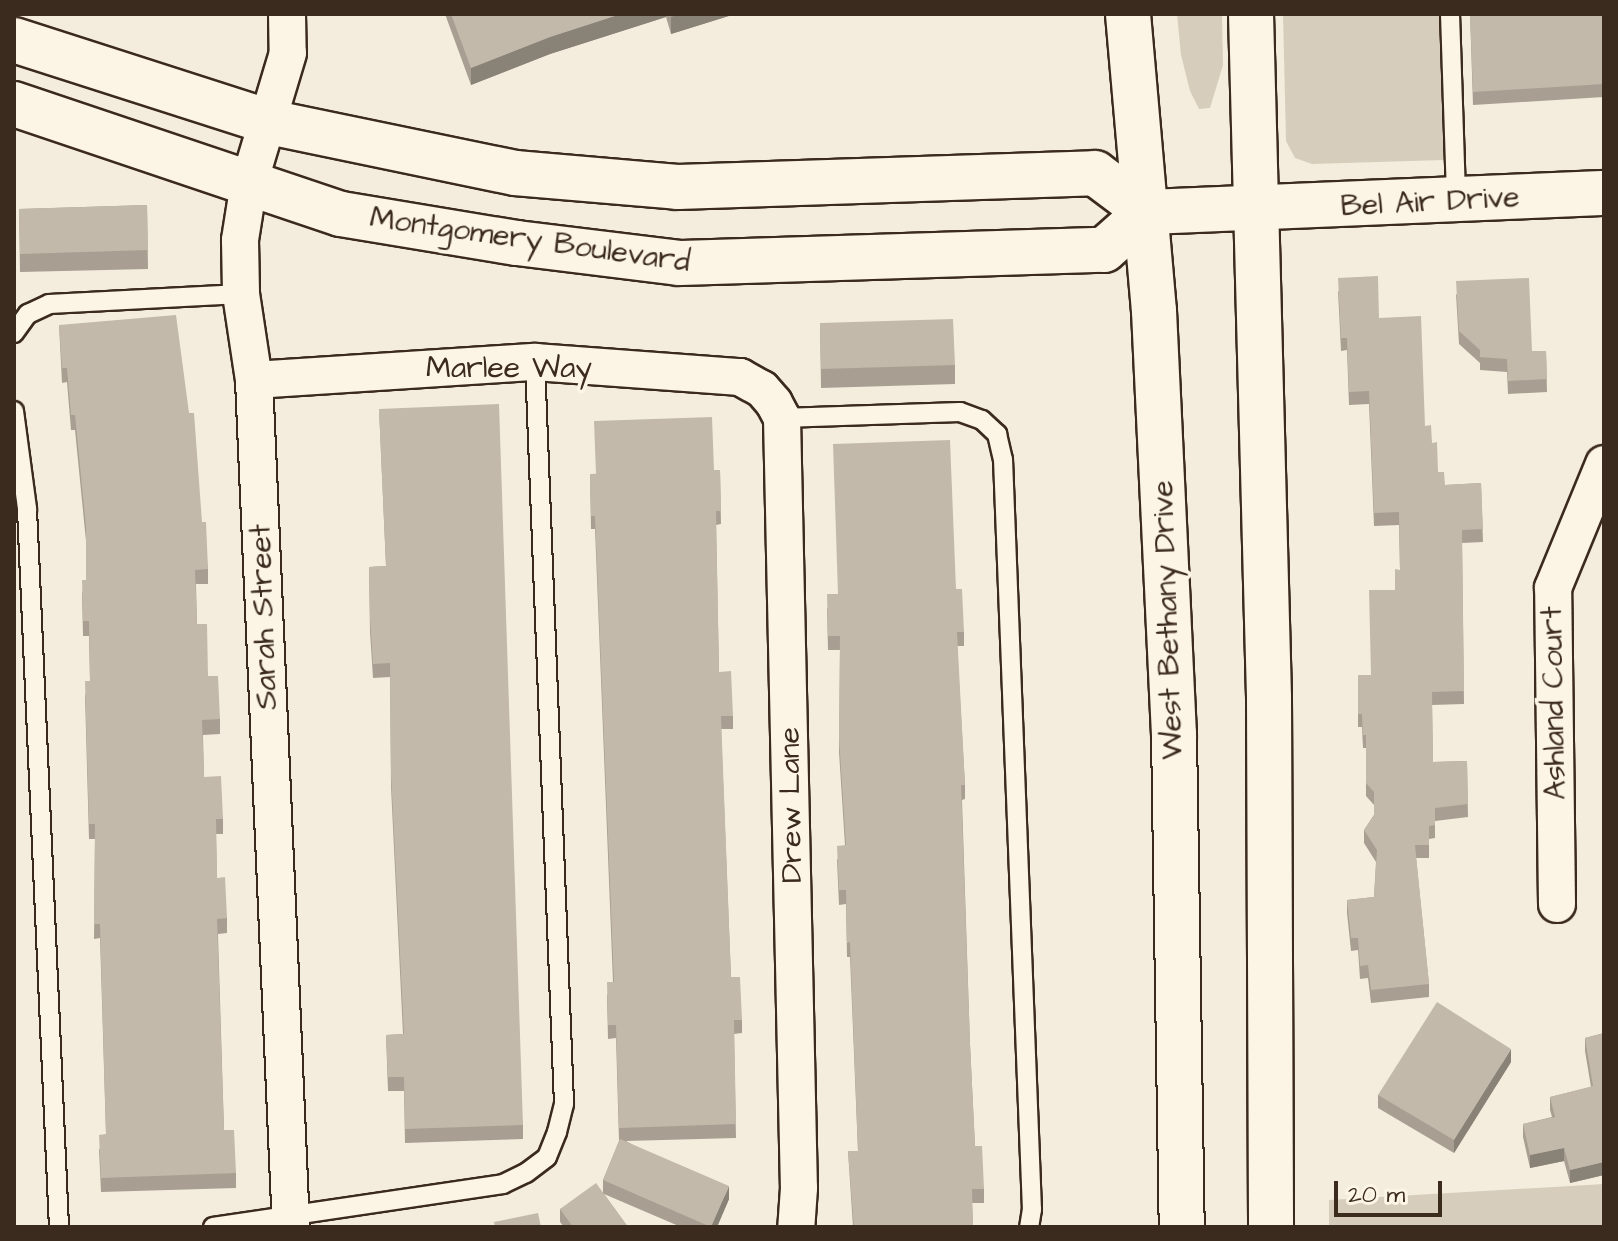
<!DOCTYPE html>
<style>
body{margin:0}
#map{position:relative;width:1618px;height:1241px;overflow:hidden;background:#f4eddd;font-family:"Architects Daughter",sans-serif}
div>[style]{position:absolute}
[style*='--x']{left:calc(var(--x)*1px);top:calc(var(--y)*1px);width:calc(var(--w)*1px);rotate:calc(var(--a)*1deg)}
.green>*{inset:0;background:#d6cdbd}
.roads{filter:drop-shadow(2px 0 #3b2a1e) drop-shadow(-2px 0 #3b2a1e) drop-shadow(0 2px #3b2a1e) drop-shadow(0 -2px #3b2a1e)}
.service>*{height:18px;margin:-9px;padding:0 9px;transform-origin:9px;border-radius:9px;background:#fcf5e5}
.minor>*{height:36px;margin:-18px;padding:0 18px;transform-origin:18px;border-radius:18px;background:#fcf5e5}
.tertiary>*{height:44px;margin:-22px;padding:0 22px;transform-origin:22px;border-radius:22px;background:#fcf5e5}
.secondary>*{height:44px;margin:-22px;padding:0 22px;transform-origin:22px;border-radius:22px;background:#fcf5e5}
.wall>*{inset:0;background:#a89f92}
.shaded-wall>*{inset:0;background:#888277}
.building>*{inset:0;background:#c3b9aa}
span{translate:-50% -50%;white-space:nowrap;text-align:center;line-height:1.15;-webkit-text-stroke:7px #fcf5e5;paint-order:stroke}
.street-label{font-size:30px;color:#3b2a1e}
.frame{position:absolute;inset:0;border:16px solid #3b2a1e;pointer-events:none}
.scale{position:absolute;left:1334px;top:1181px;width:108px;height:36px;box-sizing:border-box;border:4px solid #3b2a1e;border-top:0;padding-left:10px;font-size:24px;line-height:28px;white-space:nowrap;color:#3b2a1e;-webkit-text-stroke:6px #fcf5e5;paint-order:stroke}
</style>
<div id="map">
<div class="green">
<div style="clip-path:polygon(1177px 14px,1222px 14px,1223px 65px,1210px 108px,1199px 109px,1190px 91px,1181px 55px)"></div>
<div style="clip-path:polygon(1283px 14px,1439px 14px,1444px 160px,1312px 164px,1295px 158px,1286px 141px)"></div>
<div style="clip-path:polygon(1604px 1184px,1604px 1227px,1329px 1227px,1329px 1200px)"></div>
</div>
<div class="roads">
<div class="service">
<div style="--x:1450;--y:14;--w:185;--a:88.1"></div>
<div style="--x:14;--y:333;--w:24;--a:-54"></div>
<div style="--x:28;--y:314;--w:23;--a:-25"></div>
<div style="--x:49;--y:304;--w:192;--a:-3"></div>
<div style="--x:14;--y:411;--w:99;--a:82.4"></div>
<div style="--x:27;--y:509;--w:719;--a:87.45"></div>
<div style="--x:782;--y:418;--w:178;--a:-1.9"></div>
<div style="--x:960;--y:412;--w:23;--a:20"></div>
<div style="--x:982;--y:420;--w:21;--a:43"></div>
<div style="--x:997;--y:434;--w:26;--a:77"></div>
<div style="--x:1003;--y:459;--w:751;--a:87.79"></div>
<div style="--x:1032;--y:1209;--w:18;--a:99"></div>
<div style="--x:213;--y:1227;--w:293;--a:-8.4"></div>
<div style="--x:503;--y:1184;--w:25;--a:-26"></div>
<div style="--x:526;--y:1173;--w:26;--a:-37"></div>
<div style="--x:547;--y:1157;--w:27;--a:-68"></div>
<div style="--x:557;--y:1132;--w:29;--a:-76"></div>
<div style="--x:564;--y:1104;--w:743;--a:-92.24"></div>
</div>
<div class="minor">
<div style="--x:287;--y:14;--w:39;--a:89"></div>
<div style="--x:288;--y:53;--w:136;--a:106.7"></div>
<div style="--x:249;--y:183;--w:58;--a:99"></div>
<div style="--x:240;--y:240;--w:54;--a:88.9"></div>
<div style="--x:241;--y:294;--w:87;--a:81.4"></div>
<div style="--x:254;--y:380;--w:848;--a:87.5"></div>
<div style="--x:254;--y:380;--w:282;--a:-3.7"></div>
<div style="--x:535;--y:362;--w:206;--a:4.2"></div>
<div style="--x:740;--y:377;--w:25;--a:29"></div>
<div style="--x:762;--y:389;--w:18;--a:49"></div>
<div style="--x:774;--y:403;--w:17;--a:62"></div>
<div style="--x:782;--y:418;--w:770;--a:88.74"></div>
<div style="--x:799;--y:1188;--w:39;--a:94"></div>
<div style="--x:1557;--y:904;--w:316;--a:-90.7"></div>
<div style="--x:1553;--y:588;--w:134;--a:-67.6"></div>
</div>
<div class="tertiary">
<div style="--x:14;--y:40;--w:268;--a:17.8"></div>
<div style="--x:269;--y:122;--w:251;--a:11.7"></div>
<div style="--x:515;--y:173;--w:163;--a:4.9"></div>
<div style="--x:677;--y:187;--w:418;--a:-1.9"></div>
<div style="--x:1095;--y:173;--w:65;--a:36.9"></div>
<div style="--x:1147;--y:212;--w:457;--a:-2.4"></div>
<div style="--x:14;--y:104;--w:345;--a:18.6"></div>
<div style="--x:341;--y:214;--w:178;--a:9.4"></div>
<div style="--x:517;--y:243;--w:163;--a:7"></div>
<div style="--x:679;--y:263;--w:425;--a:-1.8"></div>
<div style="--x:1104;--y:250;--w:57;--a:-41.5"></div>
</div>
<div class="secondary">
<div style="--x:1128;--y:14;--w:298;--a:85"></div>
<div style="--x:1154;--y:311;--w:423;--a:87.3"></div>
<div style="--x:1174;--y:734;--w:493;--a:89.1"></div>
<div style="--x:1251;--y:14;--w:685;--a:88.49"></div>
<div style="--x:1269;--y:699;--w:528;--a:89.78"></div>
</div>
</div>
<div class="wall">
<div style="clip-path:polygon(445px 14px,732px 14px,732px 15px,671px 34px,666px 17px,550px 54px,471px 85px)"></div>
<div style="clip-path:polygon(1470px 14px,1604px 14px,1604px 97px,1473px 105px)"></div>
<div style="clip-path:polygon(147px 205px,148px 269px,20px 272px,19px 209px)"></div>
<div style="clip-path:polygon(1338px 291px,1379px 318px,1432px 443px,1438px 472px,1445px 485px,1481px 483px,1483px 542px,1462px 543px,1464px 704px,1432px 705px,1433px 762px,1467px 761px,1468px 817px,1435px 821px,1435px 838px,1429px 839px,1429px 858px,1416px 858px,1429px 984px,1429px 997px,1371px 1003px,1368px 978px,1360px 979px,1358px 950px,1351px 951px,1347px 913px,1347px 900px,1374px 897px,1376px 862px,1364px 843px,1364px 830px,1374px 815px,1374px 805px,1366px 796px,1366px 748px,1363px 748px,1362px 727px,1358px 727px,1358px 675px,1371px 675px,1395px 590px,1400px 570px,1399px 525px,1374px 526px,1369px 404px,1349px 405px,1347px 350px,1341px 351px)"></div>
<div style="clip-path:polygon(1456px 294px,1532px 351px,1546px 351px,1547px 392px,1508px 394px,1507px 372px,1480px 370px,1480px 363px,1459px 344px)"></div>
<div style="clip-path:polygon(820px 323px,955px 365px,955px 384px,821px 388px)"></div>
<div style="clip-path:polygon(59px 325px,202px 522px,208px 569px,208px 584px,196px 584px,197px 624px,208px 676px,220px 719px,220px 734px,203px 735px,204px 777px,223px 819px,223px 834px,216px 834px,217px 878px,227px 918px,227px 933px,218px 934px,224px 1130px,236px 1173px,236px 1188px,101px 1192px,99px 1150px,106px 1134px,100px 938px,94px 939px,95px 839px,89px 839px,85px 696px,90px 681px,89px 636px,83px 636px,82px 594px,86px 580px,86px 541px,75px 430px,71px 430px,67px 382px,62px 383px)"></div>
<div style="clip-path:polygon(379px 409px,523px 1125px,523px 1139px,405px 1143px,404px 1091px,388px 1091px,386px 1035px,403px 1034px,391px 787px,390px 677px,373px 678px,370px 632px,369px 567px,386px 566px)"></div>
<div style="clip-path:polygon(720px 470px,721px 524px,716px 525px,719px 672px,733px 716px,733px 729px,721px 729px,731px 977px,742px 1020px,742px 1033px,734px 1034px,736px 1138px,626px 1141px,729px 1199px,717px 1227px,681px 1227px,604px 1194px,628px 1227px,564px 1227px,560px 1222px,560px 1209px,603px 1192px,603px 1180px,619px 1141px,616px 1038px,608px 1039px,607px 996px,613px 982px,595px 529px,591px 529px,590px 474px)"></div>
<div style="clip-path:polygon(956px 589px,964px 632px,964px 646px,957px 646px,965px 785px,965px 799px,962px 800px,970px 1044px,975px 1146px,984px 1189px,984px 1203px,972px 1203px,973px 1227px,853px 1227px,848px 1151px,858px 1151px,850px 957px,847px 957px,846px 904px,839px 905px,837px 860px,845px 845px,839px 752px,840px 650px,828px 650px,827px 608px)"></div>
<div style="clip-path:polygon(1604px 1033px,1604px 1175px,1570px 1183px,1564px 1161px,1530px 1168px,1523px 1137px,1523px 1124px,1552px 1117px,1550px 1110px,1550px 1097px,1591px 1087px,1585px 1051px,1585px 1038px)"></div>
<div style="clip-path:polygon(1511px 1062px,1454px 1153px,1378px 1108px,1378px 1095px)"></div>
</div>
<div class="shaded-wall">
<div style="clip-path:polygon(621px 14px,666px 14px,666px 17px,550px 54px,471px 85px,471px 68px,550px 37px)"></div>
<div style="clip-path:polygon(679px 14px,732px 14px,732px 15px,671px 34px,671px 17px)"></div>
<div style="clip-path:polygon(1511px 1049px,1511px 1062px,1454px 1153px,1454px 1140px)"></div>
<div style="clip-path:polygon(1564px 1148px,1564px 1161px,1530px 1168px,1530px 1155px)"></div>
<div style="clip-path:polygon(1604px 1162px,1604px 1175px,1570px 1183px,1570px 1170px)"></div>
<div style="clip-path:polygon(729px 1186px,729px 1199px,717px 1227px,711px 1227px)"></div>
</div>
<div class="building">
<div style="clip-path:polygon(451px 14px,621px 14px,550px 37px,471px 68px)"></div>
<div style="clip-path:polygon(1470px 14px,1604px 14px,1604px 84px,1473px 92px)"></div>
<div style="clip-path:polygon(147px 205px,148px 250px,20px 254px,19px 209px)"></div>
<div style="clip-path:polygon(1378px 276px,1379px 318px,1421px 316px,1425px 426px,1431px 425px,1432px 443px,1437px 442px,1438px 472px,1444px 472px,1445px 485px,1481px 483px,1483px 529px,1462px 530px,1464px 691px,1432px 692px,1433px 762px,1467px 761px,1468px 804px,1435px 808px,1435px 825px,1429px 826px,1429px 845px,1415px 845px,1429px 984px,1371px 990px,1368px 965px,1360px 966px,1358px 938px,1351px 938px,1347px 900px,1374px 897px,1377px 850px,1364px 830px,1374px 815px,1374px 792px,1366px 783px,1366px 735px,1363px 735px,1362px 714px,1358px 714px,1358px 675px,1371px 675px,1369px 590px,1395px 590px,1395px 569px,1400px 570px,1399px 512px,1374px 513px,1369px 391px,1349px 392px,1347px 338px,1341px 338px,1338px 278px)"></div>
<div style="clip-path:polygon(1529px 278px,1532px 351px,1546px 351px,1547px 379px,1508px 381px,1507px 359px,1480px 357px,1480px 350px,1459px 331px,1456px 281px)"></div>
<div style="clip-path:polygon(176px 315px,189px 413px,194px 413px,202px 522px,206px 522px,208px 569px,195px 570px,197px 624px,207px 624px,208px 676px,218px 676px,220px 719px,202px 720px,204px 777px,221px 776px,223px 819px,216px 819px,217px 878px,225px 877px,227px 918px,217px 919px,222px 1072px,224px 1130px,234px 1130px,236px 1173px,101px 1178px,99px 1135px,106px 1134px,100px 924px,94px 924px,95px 824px,89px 824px,85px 681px,90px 681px,89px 621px,83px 621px,82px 580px,86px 580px,86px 527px,75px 415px,71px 415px,67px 368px,62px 368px,59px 325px)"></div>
<div style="clip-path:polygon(953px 319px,955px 365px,821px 369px,820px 323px)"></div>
<div style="clip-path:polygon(499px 404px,523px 1125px,405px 1129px,404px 1077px,388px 1077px,386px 1035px,404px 1034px,391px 773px,390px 663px,373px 664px,370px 618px,369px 567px,386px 566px,379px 409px)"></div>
<div style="clip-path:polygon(712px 417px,714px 470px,720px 470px,721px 511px,716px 511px,719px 672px,731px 671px,733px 716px,721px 716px,731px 977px,740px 977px,742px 1020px,734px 1020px,736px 1124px,619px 1128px,616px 1025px,608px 1025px,607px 982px,614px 982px,595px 516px,591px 516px,590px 474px,596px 474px,594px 421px)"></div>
<div style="clip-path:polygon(950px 440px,956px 589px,962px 589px,964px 632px,957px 632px,965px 785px,961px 785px,970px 1044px,975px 1146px,982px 1146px,984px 1189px,972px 1189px,973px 1227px,854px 1227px,848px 1151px,858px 1151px,850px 942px,847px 943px,846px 890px,839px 890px,837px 846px,846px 845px,839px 738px,840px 636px,828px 636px,827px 594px,838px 594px,833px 444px)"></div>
<div style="clip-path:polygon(1437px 1002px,1511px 1049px,1454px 1140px,1378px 1095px)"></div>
<div style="clip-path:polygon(1604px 1033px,1604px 1162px,1570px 1170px,1564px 1148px,1530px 1155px,1523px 1124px,1555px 1117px,1550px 1097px,1593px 1086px,1585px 1038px)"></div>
<div style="clip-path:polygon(620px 1139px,729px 1186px,711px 1227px,603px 1180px)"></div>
<div style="clip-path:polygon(596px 1183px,628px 1227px,573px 1227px,560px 1209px)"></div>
<div style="clip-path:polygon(538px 1213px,541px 1227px,495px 1227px,494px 1222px)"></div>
</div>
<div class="street-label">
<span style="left:1430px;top:202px;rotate:-3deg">Bel Air Drive</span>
<span style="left:530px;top:240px;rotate:8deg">Montgomery Boulevard</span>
<span style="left:509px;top:368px">Marlee Way</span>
<span style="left:264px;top:617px;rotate:-92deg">Sarah Street</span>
<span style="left:1168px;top:620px;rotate:-92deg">West Bethany Drive</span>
<span style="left:1554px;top:703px;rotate:-91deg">Ashland Court</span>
<span style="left:791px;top:805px;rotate:-91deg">Drew Lane</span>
</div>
<div class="frame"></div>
<div class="scale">20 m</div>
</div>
